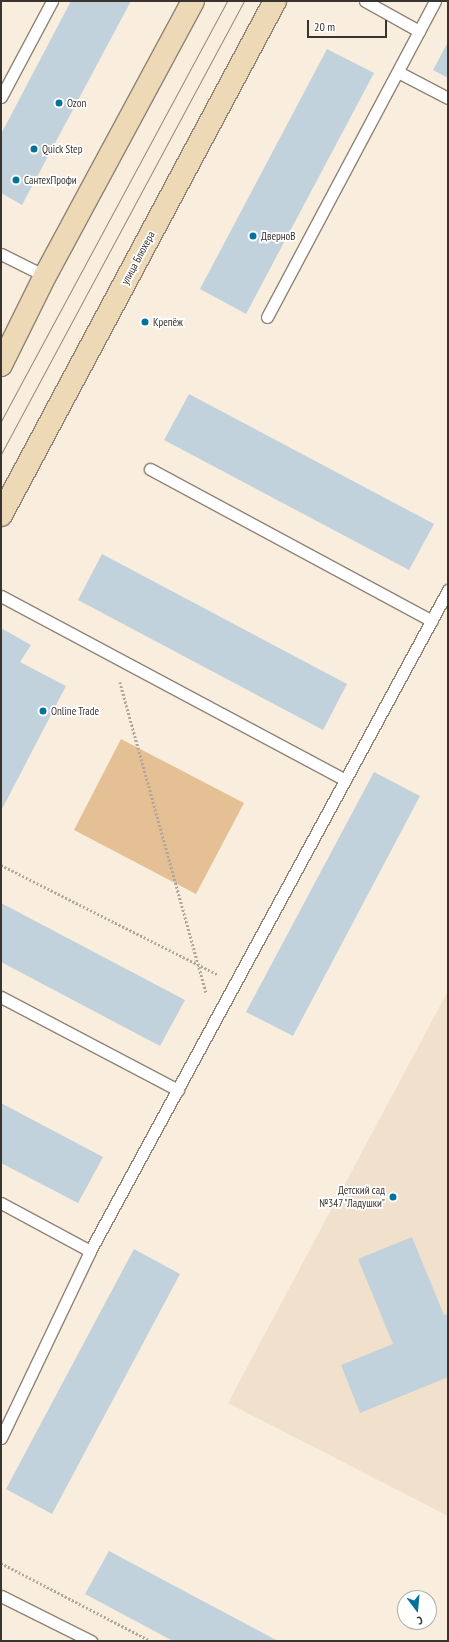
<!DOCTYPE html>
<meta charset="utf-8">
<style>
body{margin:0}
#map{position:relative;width:449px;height:1642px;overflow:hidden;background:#f9edde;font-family:"PT Sans Narrow",sans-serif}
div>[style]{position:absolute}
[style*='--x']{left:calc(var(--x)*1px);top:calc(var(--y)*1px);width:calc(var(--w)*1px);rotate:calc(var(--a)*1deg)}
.built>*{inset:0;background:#f1e0cc}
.green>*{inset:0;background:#e5c094}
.building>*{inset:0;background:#c1d2dc}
.path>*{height:2.5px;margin-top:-1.25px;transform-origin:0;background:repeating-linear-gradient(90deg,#b0a79c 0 2px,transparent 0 4px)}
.roads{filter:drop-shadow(1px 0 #8f8477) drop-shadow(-1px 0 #8f8477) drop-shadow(0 1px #8f8477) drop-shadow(0 -1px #8f8477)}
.lane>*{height:11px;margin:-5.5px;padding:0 5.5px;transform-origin:5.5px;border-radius:5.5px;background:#fff}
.secondary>*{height:22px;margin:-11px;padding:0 11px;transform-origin:11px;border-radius:11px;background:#edd9b5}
.tram>*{height:1px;margin:-0.5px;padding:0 0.5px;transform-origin:0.5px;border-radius:0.5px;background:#918980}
.dots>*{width:11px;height:11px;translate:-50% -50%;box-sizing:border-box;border:2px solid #fff;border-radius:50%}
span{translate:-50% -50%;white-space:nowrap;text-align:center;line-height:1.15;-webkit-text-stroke:3.5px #fff;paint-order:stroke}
.poi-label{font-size:11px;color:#39342f}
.left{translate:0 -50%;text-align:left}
.right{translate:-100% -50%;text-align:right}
.street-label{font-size:11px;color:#39342f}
.frame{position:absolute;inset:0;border:2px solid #39342f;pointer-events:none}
.north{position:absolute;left:397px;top:1590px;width:40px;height:40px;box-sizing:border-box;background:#fff;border:1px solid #b0aeac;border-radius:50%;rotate:164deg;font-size:11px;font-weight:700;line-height:16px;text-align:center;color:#39342f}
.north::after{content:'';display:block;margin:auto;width:14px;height:18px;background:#02729d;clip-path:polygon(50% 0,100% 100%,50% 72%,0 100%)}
.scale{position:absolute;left:307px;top:20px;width:80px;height:18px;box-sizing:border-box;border:2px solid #39342f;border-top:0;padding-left:5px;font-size:12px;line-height:14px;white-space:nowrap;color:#39342f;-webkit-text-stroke:3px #fff;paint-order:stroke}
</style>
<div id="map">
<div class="built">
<div style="clip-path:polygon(448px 991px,448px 1516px,228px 1403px)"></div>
</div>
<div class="green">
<div style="clip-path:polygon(121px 739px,244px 803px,196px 894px,74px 830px)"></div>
</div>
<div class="building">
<div style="clip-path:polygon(71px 1px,131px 1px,22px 205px,1px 193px,1px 134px)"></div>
<div style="clip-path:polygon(448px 42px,448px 78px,433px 70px)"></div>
<div style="clip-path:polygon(327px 49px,374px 73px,246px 314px,200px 289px)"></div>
<div style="clip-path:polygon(189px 394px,434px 524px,409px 570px,164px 440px)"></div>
<div style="clip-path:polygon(102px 554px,347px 684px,323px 730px,78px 600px)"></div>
<div style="clip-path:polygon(1px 628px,31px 645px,20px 662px,66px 686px,1px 811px)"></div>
<div style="clip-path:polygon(374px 772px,420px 796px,293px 1036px,246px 1012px)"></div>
<div style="clip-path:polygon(1px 903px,185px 1000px,160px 1046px,1px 962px)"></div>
<div style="clip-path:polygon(1px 1103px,103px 1157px,78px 1203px,1px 1163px)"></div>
<div style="clip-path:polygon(412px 1237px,444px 1315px,448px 1314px,448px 1377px,360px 1413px,341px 1365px,393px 1344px,358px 1259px)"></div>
<div style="clip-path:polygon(134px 1249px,180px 1274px,52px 1514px,6px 1489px)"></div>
<div style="clip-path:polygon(109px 1551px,278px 1641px,173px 1641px,85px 1594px)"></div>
</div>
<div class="path">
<div style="--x:120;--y:682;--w:323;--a:74.5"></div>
<div style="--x:1;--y:865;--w:244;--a:26.8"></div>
<div style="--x:1;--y:1563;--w:169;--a:27.5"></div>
</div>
<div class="roads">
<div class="lane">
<div style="--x:365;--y:1;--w:62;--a:29.1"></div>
<div style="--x:398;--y:72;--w:56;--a:27.5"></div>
<div style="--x:1;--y:97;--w:109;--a:-62"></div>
<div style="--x:1;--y:254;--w:49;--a:26.6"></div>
<div style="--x:267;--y:317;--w:358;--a:-62"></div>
<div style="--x:150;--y:469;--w:320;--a:28.3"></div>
<div style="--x:1;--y:596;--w:390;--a:28.1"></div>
<div style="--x:1;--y:997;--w:200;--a:27.7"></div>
<div style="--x:1;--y:1203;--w:101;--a:28.3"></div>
<div style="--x:1;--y:1438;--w:207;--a:-64.5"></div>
<div style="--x:90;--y:1251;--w:752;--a:-61.56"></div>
<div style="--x:1;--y:1596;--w:101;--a:26.6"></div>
</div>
<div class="secondary">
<div style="--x:1;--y:365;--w:99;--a:-63.7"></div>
<div style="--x:45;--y:276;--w:312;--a:-61.7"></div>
<div style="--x:1;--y:515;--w:582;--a:-61.94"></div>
</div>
</div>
<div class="tram">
<div style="--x:1;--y:421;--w:477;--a:-61.7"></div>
<div style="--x:1;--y:454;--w:514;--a:-61.79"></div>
</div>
<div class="dots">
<div style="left:59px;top:103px;background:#02729d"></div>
<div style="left:34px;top:149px;background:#02729d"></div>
<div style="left:16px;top:180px;background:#02729d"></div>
<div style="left:253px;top:236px;background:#02729d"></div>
<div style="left:145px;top:322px;background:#02729d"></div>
<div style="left:43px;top:711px;background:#02729d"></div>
<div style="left:393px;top:1197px;background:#02729d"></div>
</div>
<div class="poi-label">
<span class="left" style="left:67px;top:103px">Ozon</span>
<span class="left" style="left:42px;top:149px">Quick Step</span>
<span class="left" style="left:24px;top:180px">СантехПрофи</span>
<span class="left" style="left:261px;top:236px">ДверноВ</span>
<span class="left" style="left:153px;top:322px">Крепёж</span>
<span class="left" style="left:51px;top:711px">Online Trade</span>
<span class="right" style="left:385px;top:1197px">Детский сад<br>№347 "Ладушки"</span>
</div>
<div class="street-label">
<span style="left:138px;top:258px;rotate:-62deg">улица Блюхера</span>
</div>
<div class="frame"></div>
<div class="north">С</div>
<div class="scale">20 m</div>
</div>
